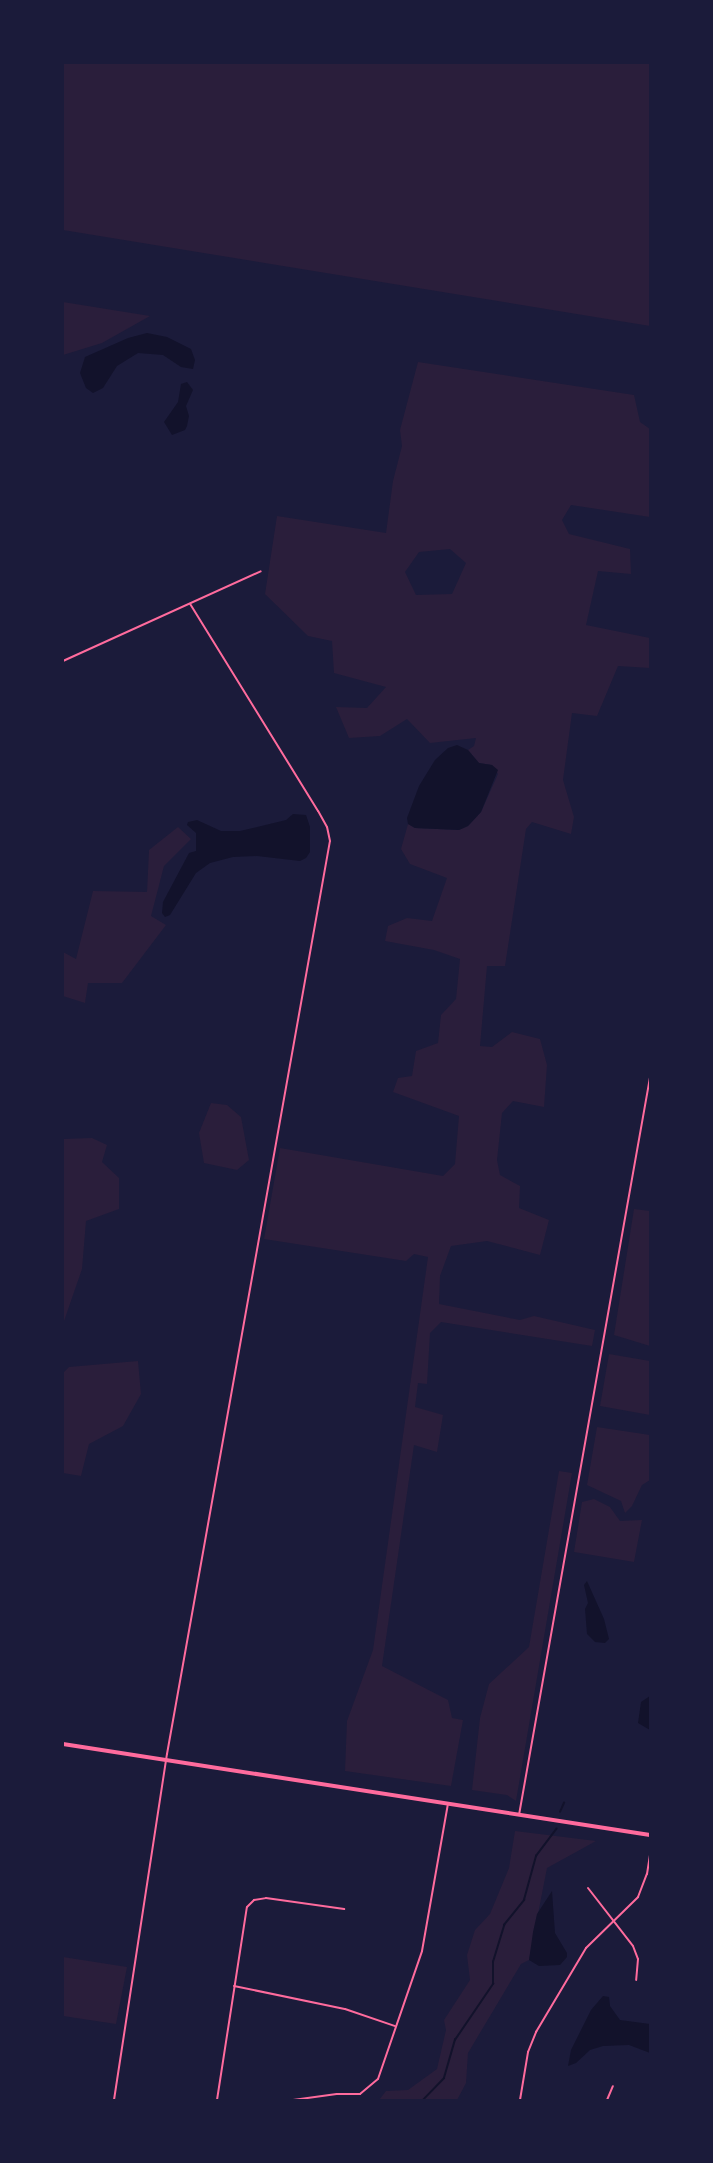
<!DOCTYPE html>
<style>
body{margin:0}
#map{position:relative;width:713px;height:2163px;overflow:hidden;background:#1b1b3a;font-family:"Golos Text",sans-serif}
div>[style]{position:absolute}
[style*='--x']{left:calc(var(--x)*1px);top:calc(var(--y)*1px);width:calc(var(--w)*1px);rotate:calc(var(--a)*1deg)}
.green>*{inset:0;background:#2a1e3b}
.water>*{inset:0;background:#12122b}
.stream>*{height:1.5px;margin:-0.75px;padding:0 0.75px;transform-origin:0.75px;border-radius:0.75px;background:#12122b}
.minor>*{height:2px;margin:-1px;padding:0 1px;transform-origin:1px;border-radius:1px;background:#ff6b9d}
.secondary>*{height:4px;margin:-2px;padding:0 2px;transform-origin:2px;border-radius:2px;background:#ff6b9d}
span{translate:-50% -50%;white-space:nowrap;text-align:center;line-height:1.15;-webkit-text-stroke:4.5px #1b1b3a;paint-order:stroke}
.frame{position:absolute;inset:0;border:64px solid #1b1b3a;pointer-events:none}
</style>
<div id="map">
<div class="green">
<div style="clip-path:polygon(63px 63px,650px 63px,650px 326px,63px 230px)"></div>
<div style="clip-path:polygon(63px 302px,150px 316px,102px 343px,63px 355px)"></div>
<div style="clip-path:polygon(evenodd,418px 362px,634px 395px,640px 422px,650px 429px,650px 517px,571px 505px,562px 520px,569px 534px,630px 549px,631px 574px,598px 571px,586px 625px,650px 638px,650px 668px,618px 666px,597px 716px,572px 713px,563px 780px,574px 817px,571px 834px,532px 822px,526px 829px,505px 966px,487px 966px,480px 1046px,492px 1047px,512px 1032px,540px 1039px,547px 1065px,544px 1107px,513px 1101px,502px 1113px,497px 1160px,500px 1175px,520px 1186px,519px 1208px,549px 1220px,540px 1255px,487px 1241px,451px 1246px,440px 1276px,439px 1304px,520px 1320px,534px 1316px,595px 1330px,592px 1346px,441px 1322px,430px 1333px,427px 1384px,418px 1383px,415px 1407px,443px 1415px,437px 1452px,414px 1445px,382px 1666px,448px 1700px,452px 1718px,463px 1720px,451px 1786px,345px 1771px,347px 1721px,373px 1650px,428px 1257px,414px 1254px,406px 1261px,264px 1239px,280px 1148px,443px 1176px,455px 1164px,459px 1116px,393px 1092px,398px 1078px,412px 1076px,416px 1051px,438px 1043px,441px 1015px,456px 999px,460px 959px,434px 950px,385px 941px,388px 926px,407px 918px,432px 921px,447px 878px,410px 864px,401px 849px,408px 824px,415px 828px,459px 830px,468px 826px,481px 812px,498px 774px,492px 765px,479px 763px,468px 750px,474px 746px,476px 738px,430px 743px,407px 719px,380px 736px,349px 738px,336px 707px,367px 708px,386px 687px,334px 673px,332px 641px,308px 636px,265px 594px,277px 516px,386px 533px,393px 481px,402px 446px,400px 430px,418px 362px,450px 549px,466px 563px,452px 594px,416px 595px,405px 572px,419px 552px,450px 549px)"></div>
<div style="clip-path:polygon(178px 827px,191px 839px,164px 866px,151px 916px,166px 925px,122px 983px,88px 983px,85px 1003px,63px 996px,63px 952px,76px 959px,93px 891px,147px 892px,149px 850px)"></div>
<div style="clip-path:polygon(211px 1103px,227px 1105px,241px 1117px,249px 1160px,237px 1170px,204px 1163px,199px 1133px)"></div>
<div style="clip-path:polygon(92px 1138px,107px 1145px,102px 1162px,119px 1178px,119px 1209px,86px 1221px,82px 1269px,63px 1324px,63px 1139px)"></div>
<div style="clip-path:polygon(634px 1209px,650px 1211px,650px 1346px,614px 1335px)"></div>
<div style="clip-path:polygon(609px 1354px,650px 1361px,650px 1415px,600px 1406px)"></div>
<div style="clip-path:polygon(138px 1361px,141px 1394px,123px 1426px,89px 1444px,81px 1476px,63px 1473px,63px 1373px,69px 1367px)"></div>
<div style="clip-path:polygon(597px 1427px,650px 1435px,650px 1480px,642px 1485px,632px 1506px,625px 1513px,621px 1501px,587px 1485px)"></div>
<div style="clip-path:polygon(559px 1471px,572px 1473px,516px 1801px,507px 1795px,472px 1790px,480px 1718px,489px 1684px,529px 1647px)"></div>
<div style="clip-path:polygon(594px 1499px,610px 1507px,620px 1521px,642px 1520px,634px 1562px,574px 1552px,582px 1502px)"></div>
<div style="clip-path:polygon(515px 1831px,596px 1841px,547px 1868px,529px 1960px,521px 1964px,468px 2053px,466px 2083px,457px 2100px,379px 2100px,386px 2091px,408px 2090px,437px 2069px,446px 2030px,444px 2020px,470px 1980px,467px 1955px,475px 1930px,490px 1914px,509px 1868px)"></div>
<div style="clip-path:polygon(63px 1957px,127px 1967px,116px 2024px,63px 2016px)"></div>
</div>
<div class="water">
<div style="clip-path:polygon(147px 333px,167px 337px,191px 349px,195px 360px,193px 369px,181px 367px,163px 355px,138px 353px,117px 366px,103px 388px,93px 393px,86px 388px,80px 373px,85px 357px,128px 338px)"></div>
<div style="clip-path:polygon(187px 382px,193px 390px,186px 406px,189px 416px,187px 426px,185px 430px,172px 435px,164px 422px,178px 402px,181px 384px)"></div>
<div style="clip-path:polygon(457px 745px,468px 750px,479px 763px,492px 765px,498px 770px,481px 812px,468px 826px,459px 830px,415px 828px,408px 824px,407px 818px,419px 786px,435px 760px,448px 748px)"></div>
<div style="clip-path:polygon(293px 814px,306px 815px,310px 827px,310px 852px,306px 858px,300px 861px,257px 856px,233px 857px,210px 863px,196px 873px,170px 915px,165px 917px,162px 913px,163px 902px,189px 853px,196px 851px,196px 833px,187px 825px,188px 822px,197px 820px,221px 831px,240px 831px,286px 820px)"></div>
<div style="clip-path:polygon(587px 1581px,604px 1619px,609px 1639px,605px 1643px,595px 1642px,587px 1634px,585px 1609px,588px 1603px,584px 1585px)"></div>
<div style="clip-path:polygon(650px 1696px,650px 1730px,638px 1723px,641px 1702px)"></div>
<div style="clip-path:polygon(552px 1891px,555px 1933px,567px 1953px,567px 1957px,560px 1965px,539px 1966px,529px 1960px,533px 1932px,537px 1914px)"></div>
<div style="clip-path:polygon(603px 1996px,609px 1997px,610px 2006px,620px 2020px,650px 2024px,650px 2053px,629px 2045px,603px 2046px,590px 2050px,576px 2063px,568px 2066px,571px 2050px,591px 2010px)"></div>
</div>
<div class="stream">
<div style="--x:560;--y:1812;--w:10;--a:-66"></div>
<div style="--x:423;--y:2100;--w:30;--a:-46"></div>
<div style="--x:444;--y:2078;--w:40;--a:-74"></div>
<div style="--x:455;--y:2040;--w:68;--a:-55.8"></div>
<div style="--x:493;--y:1984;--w:22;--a:-90"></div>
<div style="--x:493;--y:1962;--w:39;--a:-73"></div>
<div style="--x:504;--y:1925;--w:32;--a:-51"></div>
<div style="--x:524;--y:1900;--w:46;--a:-74.7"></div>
<div style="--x:536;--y:1856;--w:34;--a:-53"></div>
</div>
<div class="minor">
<div style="--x:63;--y:661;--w:217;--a:-24.4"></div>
<div style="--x:519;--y:1815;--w:750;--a:-79.93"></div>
<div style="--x:588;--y:1888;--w:73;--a:52.2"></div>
<div style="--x:633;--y:1946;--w:14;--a:69"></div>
<div style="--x:638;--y:1959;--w:21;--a:95"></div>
<div style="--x:234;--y:1986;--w:113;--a:11.7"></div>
<div style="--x:345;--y:2009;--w:53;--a:18.8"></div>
<div style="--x:114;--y:2100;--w:350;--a:-81.3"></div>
<div style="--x:167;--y:1754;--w:927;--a:-79.88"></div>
<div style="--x:330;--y:841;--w:14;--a:-102"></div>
<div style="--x:327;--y:827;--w:18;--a:-119"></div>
<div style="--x:318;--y:811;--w:243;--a:-121.7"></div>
<div style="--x:217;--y:2100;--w:195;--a:-81.2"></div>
<div style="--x:247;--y:1907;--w:10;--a:-45"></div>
<div style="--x:254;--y:1900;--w:12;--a:-9"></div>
<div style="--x:266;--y:1898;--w:79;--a:8"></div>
<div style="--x:293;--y:2100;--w:44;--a:-7.8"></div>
<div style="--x:337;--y:2094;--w:23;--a:0"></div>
<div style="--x:360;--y:2094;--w:23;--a:-40"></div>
<div style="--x:378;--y:2079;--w:135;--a:-71"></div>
<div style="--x:422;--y:1951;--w:149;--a:-80"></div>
<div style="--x:520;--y:2100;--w:49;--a:-80.5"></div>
<div style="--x:528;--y:2052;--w:22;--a:-68"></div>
<div style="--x:536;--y:2032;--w:98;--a:-59.2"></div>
<div style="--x:586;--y:1948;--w:73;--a:-44.4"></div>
<div style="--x:638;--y:1897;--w:25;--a:-69"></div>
<div style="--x:647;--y:1874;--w:19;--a:-81"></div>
<div style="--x:607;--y:2100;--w:15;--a:-67"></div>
</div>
<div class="secondary">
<div style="--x:63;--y:1744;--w:594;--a:8.81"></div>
</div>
<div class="frame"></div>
</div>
